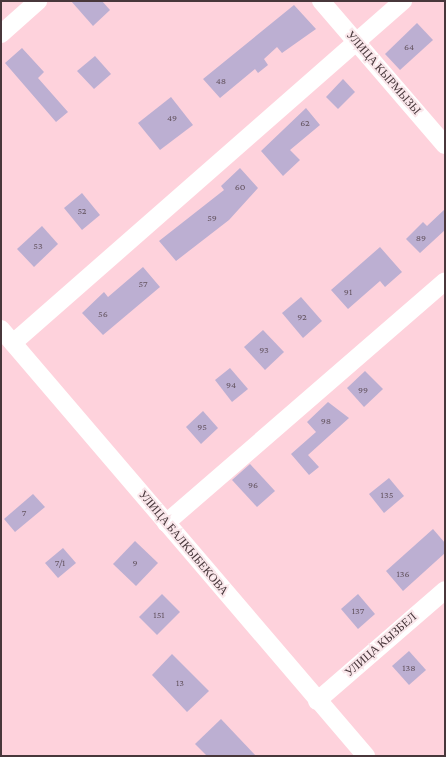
<!DOCTYPE html>
<meta charset="utf-8">
<style>
body{margin:0}
#map{position:relative;width:446px;height:757px;overflow:hidden;background:#fed2dc;font-family:"Crimson Pro",serif}
div>[style]{position:absolute}
[style*='--x']{left:calc(var(--x)*1px);top:calc(var(--y)*1px);width:calc(var(--w)*1px);rotate:calc(var(--a)*1deg)}
.building>*{inset:0;background:#bcafd2}
.street>*{height:18px;margin:-9px;padding:0 9px;transform-origin:9px;border-radius:9px;background:#fff}
span{translate:-50% -50%;white-space:nowrap;text-align:center;line-height:1.15;-webkit-text-stroke:4px #fae7eb;paint-order:stroke}
.number-label{font-size:10px;color:#655561}
.number-label span{-webkit-text-stroke-width:0}
.street-label{font-size:12px;color:#48373b}
.frame{position:absolute;inset:0;border:2px solid #48373b;pointer-events:none}
</style>
<div id="map">
<div class="building">
<div style="clip-path:polygon(71px 1px,102px 1px,110px 10px,93px 26px)"></div>
<div style="clip-path:polygon(294px 5px,316px 29px,282px 53px,277px 47px,264px 59px,268px 65px,258px 73px,255px 69px,220px 98px,203px 79px)"></div>
<div style="clip-path:polygon(417px 23px,433px 40px,400px 70px,385px 54px)"></div>
<div style="clip-path:polygon(22px 48px,44px 72px,38px 78px,68px 112px,56px 122px,5px 63px)"></div>
<div style="clip-path:polygon(95px 56px,111px 74px,94px 89px,77px 71px)"></div>
<div style="clip-path:polygon(343px 79px,355px 92px,338px 109px,326px 97px)"></div>
<div style="clip-path:polygon(171px 97px,193px 125px,160px 150px,138px 123px)"></div>
<div style="clip-path:polygon(306px 108px,320px 125px,290px 150px,300px 160px,283px 176px,261px 151px)"></div>
<div style="clip-path:polygon(240px 168px,258px 188px,229px 220px,176px 261px,159px 241px,224px 190px,221px 186px)"></div>
<div style="clip-path:polygon(82px 193px,100px 215px,82px 230px,64px 208px)"></div>
<div style="clip-path:polygon(445px 209px,445px 230px,420px 253px,406px 239px,423px 222px,427px 226px)"></div>
<div style="clip-path:polygon(42px 226px,58px 244px,34px 267px,17px 249px)"></div>
<div style="clip-path:polygon(380px 247px,402px 272px,385px 287px,380px 281px,348px 309px,331px 290px)"></div>
<div style="clip-path:polygon(143px 267px,160px 287px,103px 335px,82px 313px,104px 292px,108px 297px)"></div>
<div style="clip-path:polygon(301px 297px,322px 321px,303px 338px,282px 313px)"></div>
<div style="clip-path:polygon(263px 330px,284px 352px,265px 370px,244px 347px)"></div>
<div style="clip-path:polygon(230px 368px,248px 389px,232px 402px,215px 380px)"></div>
<div style="clip-path:polygon(365px 371px,383px 389px,364px 407px,347px 388px)"></div>
<div style="clip-path:polygon(328px 402px,349px 418px,308px 455px,319px 467px,309px 475px,291px 454px,316px 432px,307px 422px)"></div>
<div style="clip-path:polygon(203px 411px,218px 428px,201px 444px,186px 427px)"></div>
<div style="clip-path:polygon(250px 464px,275px 491px,257px 507px,232px 480px)"></div>
<div style="clip-path:polygon(389px 478px,404px 496px,384px 513px,369px 494px)"></div>
<div style="clip-path:polygon(33px 494px,45px 507px,15px 532px,4px 519px)"></div>
<div style="clip-path:polygon(433px 529px,445px 543px,445px 553px,403px 591px,386px 571px)"></div>
<div style="clip-path:polygon(135px 541px,158px 563px,136px 586px,113px 564px)"></div>
<div style="clip-path:polygon(63px 548px,76px 563px,58px 578px,45px 563px)"></div>
<div style="clip-path:polygon(162px 594px,180px 612px,157px 635px,139px 617px)"></div>
<div style="clip-path:polygon(358px 594px,375px 614px,358px 629px,341px 609px)"></div>
<div style="clip-path:polygon(409px 651px,426px 670px,409px 685px,392px 666px)"></div>
<div style="clip-path:polygon(172px 654px,209px 691px,187px 712px,152px 675px)"></div>
<div style="clip-path:polygon(221px 719px,256px 756px,207px 756px,195px 744px)"></div>
</div>
<div class="street">
<div style="--x:321;--y:1;--w:190;--a:49.3"></div>
<div style="--x:1;--y:34;--w:50;--a:-41.7"></div>
<div style="--x:1;--y:329;--w:562;--a:49.48"></div>
<div style="--x:13;--y:343;--w:519;--a:-41.25"></div>
<div style="--x:166;--y:523;--w:369;--a:-40.9"></div>
<div style="--x:317;--y:701;--w:169;--a:-40.9"></div>
</div>
<div class="number-label">
<span style="left:409px;top:47px">64</span>
<span style="left:221px;top:81px">48</span>
<span style="left:172px;top:118px">49</span>
<span style="left:305px;top:123px">62</span>
<span style="left:240px;top:187px">60</span>
<span style="left:82px;top:211px">52</span>
<span style="left:212px;top:218px">59</span>
<span style="left:421px;top:238px">89</span>
<span style="left:38px;top:246px">53</span>
<span style="left:143px;top:284px">57</span>
<span style="left:348px;top:292px">91</span>
<span style="left:103px;top:314px">56</span>
<span style="left:302px;top:317px">92</span>
<span style="left:264px;top:350px">93</span>
<span style="left:231px;top:385px">94</span>
<span style="left:363px;top:390px">99</span>
<span style="left:326px;top:421px">98</span>
<span style="left:202px;top:427px">95</span>
<span style="left:253px;top:485px">96</span>
<span style="left:387px;top:495px">135</span>
<span style="left:24px;top:513px">7</span>
<span style="left:60px;top:563px">7/1</span>
<span style="left:135px;top:563px">9</span>
<span style="left:403px;top:574px">136</span>
<span style="left:358px;top:611px">137</span>
<span style="left:159px;top:615px">151</span>
<span style="left:409px;top:668px">138</span>
<span style="left:180px;top:683px">13</span>
</div>
<div class="street-label">
<span style="left:383px;top:73px;rotate:49deg">УЛИЦА КЫРМЫЗЫ</span>
<span style="left:183px;top:543px;rotate:50deg">УЛИЦА БАЛКЫБЕКОВА</span>
<span style="left:381px;top:645px;rotate:-41deg">УЛИЦА КЫЗБЕЛ</span>
</div>
<div class="frame"></div>
</div>
